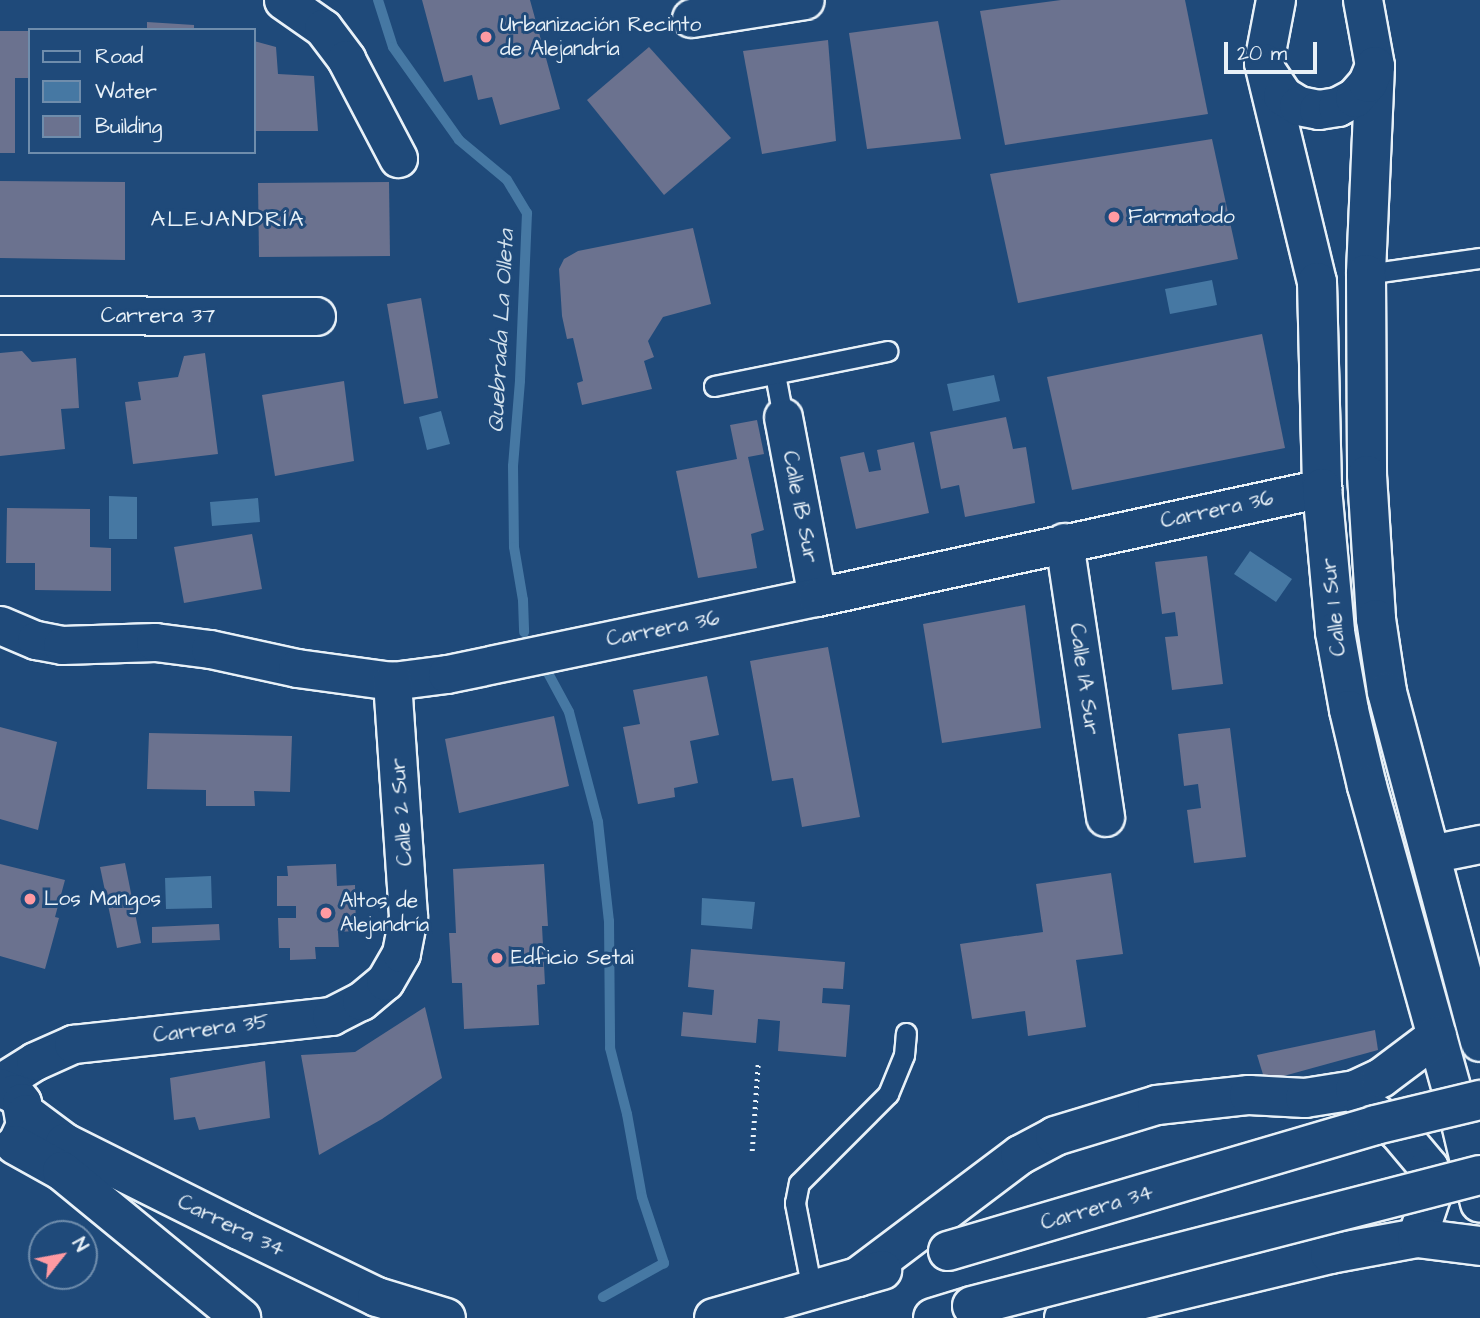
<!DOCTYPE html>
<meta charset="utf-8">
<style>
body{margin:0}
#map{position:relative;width:1480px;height:1318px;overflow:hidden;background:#1f4a7a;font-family:"Architects Daughter",sans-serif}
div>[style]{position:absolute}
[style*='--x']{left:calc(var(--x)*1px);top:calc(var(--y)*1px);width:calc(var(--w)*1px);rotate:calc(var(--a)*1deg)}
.water>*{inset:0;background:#4678a3}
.stream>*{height:10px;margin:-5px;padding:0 5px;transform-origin:5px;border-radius:5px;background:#4678a3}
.building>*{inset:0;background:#6b728f}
.path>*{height:4.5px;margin-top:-2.25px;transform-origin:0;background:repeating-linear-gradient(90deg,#e8f1f8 0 2px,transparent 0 7px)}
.roads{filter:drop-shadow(2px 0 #e8f1f8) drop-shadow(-2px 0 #e8f1f8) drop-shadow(0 2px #e8f1f8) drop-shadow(0 -2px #e8f1f8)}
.service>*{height:19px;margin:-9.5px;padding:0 9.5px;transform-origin:9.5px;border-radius:9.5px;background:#1f4a7a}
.minor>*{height:37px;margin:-18.5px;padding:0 18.5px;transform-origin:18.5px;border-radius:18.5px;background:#1f4a7a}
.tertiary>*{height:38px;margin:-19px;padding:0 19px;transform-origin:19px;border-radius:19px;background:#1f4a7a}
.bridges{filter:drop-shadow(2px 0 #e8f1f8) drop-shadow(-2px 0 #e8f1f8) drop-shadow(0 2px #e8f1f8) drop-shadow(0 -2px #e8f1f8)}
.tertiary-bridge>*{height:38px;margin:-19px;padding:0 19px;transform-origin:19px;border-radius:19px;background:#1f4a7a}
.dots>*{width:19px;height:19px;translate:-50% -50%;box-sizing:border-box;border:4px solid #1f4a7a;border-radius:50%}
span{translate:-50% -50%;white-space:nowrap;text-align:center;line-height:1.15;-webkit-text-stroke:6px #1f4a7a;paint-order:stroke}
.poi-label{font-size:21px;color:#e8f1f8}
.left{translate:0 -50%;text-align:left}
.street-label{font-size:21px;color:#e8f1f8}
.neighbourhood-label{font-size:23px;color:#e8f1f8;letter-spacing:2px}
.water-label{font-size:23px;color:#d0dfeb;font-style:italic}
.legend{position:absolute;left:28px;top:28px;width:228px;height:126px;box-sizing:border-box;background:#1f4a7a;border:2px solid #6f8dac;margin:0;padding:9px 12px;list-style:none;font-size:21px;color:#e8f1f8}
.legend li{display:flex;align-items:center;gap:14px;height:35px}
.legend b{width:35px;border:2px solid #6f8dac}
.north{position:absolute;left:28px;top:1220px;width:70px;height:70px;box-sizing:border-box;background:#1f4a7a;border:2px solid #6f8dac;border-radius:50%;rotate:59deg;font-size:19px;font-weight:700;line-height:28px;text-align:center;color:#e8f1f8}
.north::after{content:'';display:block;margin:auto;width:24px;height:32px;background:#ff9aa2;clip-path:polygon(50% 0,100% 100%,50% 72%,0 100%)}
.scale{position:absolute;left:1224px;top:42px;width:93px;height:32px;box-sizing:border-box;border:4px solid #e8f1f8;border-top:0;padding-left:9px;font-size:21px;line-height:24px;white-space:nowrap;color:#e8f1f8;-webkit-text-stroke:5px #1f4a7a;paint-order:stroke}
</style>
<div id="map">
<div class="water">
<div style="clip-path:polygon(1212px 280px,1217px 305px,1170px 314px,1165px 289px)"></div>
<div style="clip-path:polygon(994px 375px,1000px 401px,953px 411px,947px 384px)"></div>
<div style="clip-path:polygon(441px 411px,450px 444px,427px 450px,419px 417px)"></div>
<div style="clip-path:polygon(109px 496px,137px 497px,137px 539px,109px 539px)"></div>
<div style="clip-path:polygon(258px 498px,260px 522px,212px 526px,210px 502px)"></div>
<div style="clip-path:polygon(1250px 551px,1292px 579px,1276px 602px,1234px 574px)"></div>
<div style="clip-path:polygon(211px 876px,212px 908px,166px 909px,165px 878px)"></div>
<div style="clip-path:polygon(702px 898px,755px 902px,752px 929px,701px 925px)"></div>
</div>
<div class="stream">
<div style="--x:378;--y:0;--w:49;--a:72.3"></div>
<div style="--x:393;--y:47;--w:114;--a:54.6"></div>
<div style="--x:459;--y:140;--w:62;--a:39.8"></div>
<div style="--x:507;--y:180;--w:39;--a:59"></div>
<div style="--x:527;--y:213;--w:168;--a:92.4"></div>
<div style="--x:520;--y:381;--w:85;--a:94.7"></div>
<div style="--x:513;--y:466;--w:81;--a:89.3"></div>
<div style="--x:514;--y:547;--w:54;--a:80.4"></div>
<div style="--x:523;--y:600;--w:32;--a:88"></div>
<div style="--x:548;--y:673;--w:44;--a:61.7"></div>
<div style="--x:569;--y:712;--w:114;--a:75.2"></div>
<div style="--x:598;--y:822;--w:100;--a:83.7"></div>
<div style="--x:609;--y:921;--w:127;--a:89.5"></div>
<div style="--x:610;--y:1048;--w:68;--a:75.6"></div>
<div style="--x:627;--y:1114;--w:84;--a:79.8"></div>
<div style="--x:642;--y:1197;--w:70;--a:71.6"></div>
<div style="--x:664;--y:1263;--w:70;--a:150.9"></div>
</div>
<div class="building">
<div style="clip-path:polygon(422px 0,530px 0,560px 109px,500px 125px,492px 97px,478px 100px,472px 75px,444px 82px)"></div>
<div style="clip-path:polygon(1061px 0,1185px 0,1208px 114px,1005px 145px,980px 11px)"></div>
<div style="clip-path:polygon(938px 21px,961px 139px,867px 149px,849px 33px)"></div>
<div style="clip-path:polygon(147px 22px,194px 25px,194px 30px,147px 30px)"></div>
<div style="clip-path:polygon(0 31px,30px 31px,30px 78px,15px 78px,15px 153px,0 153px)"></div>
<div style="clip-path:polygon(828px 40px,836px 141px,762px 154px,743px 51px)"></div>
<div style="clip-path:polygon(254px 41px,276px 47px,278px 74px,314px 76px,318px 131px,254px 131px)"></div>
<div style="clip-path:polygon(649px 47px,731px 138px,664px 195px,587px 100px)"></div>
<div style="clip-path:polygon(1212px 139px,1238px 259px,1018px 303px,990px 174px)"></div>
<div style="clip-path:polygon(0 181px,125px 182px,125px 260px,0 258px)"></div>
<div style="clip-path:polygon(389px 182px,390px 256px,259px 257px,258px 183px)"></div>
<div style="clip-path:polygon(693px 228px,711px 304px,663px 317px,648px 341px,654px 357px,644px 361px,652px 389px,582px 405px,577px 383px,583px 381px,573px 338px,567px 339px,562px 316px,559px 269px,564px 259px,578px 251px)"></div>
<div style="clip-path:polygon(421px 298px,438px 398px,404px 404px,387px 304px)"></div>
<div style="clip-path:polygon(1262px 334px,1285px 448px,1072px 490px,1047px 377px)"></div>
<div style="clip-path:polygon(22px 351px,32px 362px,76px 358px,79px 408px,61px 409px,65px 449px,0 456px,0 353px)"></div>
<div style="clip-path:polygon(205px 353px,218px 454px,133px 464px,125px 402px,141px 400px,138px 382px,178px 377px,184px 356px)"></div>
<div style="clip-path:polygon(344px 381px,354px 461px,275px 476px,262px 395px)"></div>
<div style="clip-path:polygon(1006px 417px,1013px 449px,1026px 447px,1035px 503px,965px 517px,959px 485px,941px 489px,930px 432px)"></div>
<div style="clip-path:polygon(757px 420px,764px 454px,748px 457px,764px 530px,751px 534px,757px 568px,698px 578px,676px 471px,737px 459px,730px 425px)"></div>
<div style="clip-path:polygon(914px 442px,929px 513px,856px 529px,840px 457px,864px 452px,869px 472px,881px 470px,877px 450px)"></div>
<div style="clip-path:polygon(7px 508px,90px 509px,90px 547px,111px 548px,111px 591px,35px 590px,35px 563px,6px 563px)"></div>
<div style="clip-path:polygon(252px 534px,262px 589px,184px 603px,174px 547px)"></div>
<div style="clip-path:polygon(1207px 556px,1223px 684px,1172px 690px,1165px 637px,1178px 636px,1175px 612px,1162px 614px,1155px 562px)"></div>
<div style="clip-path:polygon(1025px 605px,1041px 728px,942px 743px,923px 624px)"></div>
<div style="clip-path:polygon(828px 647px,860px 817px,802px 827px,793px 778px,772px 781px,750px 661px)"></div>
<div style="clip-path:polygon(707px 676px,719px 735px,690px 741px,698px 783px,674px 788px,675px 797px,638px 804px,623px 727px,640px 724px,633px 690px)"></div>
<div style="clip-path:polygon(554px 716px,569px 786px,459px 813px,445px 739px)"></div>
<div style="clip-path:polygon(0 727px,57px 742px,38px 830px,0 819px)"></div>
<div style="clip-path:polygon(1230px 728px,1246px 857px,1194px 863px,1187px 810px,1201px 808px,1198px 784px,1184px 786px,1178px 734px)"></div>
<div style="clip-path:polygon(149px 733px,292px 736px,290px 792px,254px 791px,255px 806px,206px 806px,206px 790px,147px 789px)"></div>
<div style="clip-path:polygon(125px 863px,141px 943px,117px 948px,100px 867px)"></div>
<div style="clip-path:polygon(0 864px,65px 880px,55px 917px,59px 918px,45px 969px,0 956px)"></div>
<div style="clip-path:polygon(336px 864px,337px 886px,355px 885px,356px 931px,338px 932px,339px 947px,315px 947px,316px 959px,290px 960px,290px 948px,279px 948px,278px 918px,296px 918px,296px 906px,277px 906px,277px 876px,288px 876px,287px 866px)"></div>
<div style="clip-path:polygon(544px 864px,548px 926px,542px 926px,545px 984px,537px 985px,539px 1025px,464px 1029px,462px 983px,452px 983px,449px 933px,456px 933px,453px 869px)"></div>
<div style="clip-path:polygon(1111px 873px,1123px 954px,1076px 960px,1086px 1027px,1028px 1036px,1025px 1011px,972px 1019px,960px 944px,1043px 932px,1036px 884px)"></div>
<div style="clip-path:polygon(219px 924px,220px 940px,152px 943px,152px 927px)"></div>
<div style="clip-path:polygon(691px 949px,845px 962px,843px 989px,823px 988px,822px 1003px,850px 1005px,846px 1057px,778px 1051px,780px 1021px,758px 1019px,756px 1043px,681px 1036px,683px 1012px,712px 1015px,714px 990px,688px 987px)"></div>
<div style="clip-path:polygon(425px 1007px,442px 1078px,382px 1119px,319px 1155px,301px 1055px,355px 1052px)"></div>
<div style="clip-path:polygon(1375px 1030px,1378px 1050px,1265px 1081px,1257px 1055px)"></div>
<div style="clip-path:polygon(265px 1061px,270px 1118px,199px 1130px,195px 1117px,174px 1120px,170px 1078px)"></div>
</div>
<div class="path">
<div style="--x:752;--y:1151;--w:87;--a:-86.1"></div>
</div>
<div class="roads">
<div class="service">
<div style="--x:1366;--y:274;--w:115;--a:-8"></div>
<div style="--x:775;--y:374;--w:44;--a:79.5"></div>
<div style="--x:714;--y:386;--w:177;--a:-11.4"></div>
<div style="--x:812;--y:1290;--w:89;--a:-101.1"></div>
<div style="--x:795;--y:1203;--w:20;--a:-79"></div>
<div style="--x:799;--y:1183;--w:126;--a:-45"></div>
<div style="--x:888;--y:1094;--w:42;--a:-67.7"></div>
<div style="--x:904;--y:1055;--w:22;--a:-85"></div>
</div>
<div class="minor">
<div style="--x:283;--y:0;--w:49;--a:35"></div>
<div style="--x:323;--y:28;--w:39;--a:53"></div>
<div style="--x:346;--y:59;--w:112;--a:62.3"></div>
<div style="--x:691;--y:18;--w:115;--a:-9"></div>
<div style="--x:0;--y:315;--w:316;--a:0.2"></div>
<div style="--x:783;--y:417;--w:183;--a:79.3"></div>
<div style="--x:1064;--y:542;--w:278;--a:81.5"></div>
<div style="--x:0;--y:625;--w:39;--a:23"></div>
<div style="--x:36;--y:640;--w:26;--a:11"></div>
<div style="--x:62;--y:645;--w:93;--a:-1.8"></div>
<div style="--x:155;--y:642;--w:55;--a:7.3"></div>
<div style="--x:210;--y:649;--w:89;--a:12.3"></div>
<div style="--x:297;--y:668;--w:96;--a:7.8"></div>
<div style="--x:392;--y:681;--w:55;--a:-7.3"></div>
<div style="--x:447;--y:674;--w:378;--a:-11.8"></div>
<div style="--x:817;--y:597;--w:517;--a:-12.18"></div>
<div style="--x:1430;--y:854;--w:51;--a:-11.3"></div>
<div style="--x:0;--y:1083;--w:41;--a:-32.2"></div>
<div style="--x:35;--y:1061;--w:42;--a:-24.1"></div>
<div style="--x:73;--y:1044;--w:260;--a:-6.2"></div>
<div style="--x:331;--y:1016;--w:34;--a:-27"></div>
<div style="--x:361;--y:1001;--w:31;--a:-40"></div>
<div style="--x:385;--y:981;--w:32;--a:-60"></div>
<div style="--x:401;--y:953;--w:38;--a:-79"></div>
<div style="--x:408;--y:916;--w:236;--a:-93.9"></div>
</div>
<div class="tertiary">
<div style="--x:1276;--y:0;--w:64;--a:100.8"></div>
<div style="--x:1264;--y:63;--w:225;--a:76.4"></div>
<div style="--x:1317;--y:282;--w:206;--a:88.6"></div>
<div style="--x:1322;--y:488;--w:145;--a:84.8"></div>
<div style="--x:1335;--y:632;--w:79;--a:79.8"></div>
<div style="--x:1349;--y:710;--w:78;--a:76.7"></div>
<div style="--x:1367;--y:786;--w:342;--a:74.4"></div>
<div style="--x:1459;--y:1115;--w:90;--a:76.6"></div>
<div style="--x:1363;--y:0;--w:67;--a:79.7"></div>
<div style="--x:1375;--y:66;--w:208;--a:92.5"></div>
<div style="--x:1366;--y:274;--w:201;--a:89.7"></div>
<div style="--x:1367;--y:475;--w:144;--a:86.4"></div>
<div style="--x:1376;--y:619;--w:74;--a:81.4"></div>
<div style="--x:1387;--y:692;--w:362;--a:75.1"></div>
<div style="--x:1267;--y:72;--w:29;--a:56"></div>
<div style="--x:1283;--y:96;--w:19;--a:32"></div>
<div style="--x:1299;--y:106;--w:20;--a:11"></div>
<div style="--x:1319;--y:110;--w:19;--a:-9"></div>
<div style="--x:1338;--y:107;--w:19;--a:-28"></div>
<div style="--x:1355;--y:98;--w:20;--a:-49"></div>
<div style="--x:1368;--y:83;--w:18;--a:-68"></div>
<div style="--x:0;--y:1088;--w:16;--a:22"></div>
<div style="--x:15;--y:1094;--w:11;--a:52"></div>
<div style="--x:22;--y:1103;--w:22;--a:80"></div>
<div style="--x:26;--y:1125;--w:14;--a:115"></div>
<div style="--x:1365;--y:1106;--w:41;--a:37.1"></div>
<div style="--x:1398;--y:1131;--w:48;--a:50"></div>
<div style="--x:1429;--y:1168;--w:26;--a:83"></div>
<div style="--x:1432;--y:1194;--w:46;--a:108.8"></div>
<div style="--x:26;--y:1114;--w:49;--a:36.6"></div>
<div style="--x:65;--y:1143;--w:195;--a:26.6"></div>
<div style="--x:239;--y:1230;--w:153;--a:25.9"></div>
<div style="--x:377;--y:1297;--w:72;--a:16.9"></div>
<div style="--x:15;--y:1145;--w:54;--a:29"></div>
<div style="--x:62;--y:1171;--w:232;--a:39.4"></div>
<div style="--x:858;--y:1277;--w:203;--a:-37"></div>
<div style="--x:1020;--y:1155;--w:40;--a:-28"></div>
<div style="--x:1055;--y:1136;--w:107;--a:-16.9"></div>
<div style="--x:1157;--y:1105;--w:93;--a:-6.2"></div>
<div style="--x:1249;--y:1095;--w:56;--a:3.1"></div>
<div style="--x:1305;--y:1098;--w:51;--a:-9.1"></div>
<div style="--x:1355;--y:1090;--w:29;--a:-25"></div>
<div style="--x:1381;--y:1078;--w:70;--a:-36.9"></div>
<div style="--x:714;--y:1318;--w:175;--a:-15.9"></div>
<div style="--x:933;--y:1318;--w:41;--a:-17.1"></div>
<div style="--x:1064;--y:1318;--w:274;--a:-13.5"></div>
<div style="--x:1330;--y:1254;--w:88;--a:-10.4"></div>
<div style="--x:1417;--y:1238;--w:64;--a:7.2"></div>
</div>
</div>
<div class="bridges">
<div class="tertiary-bridge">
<div style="--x:948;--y:1251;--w:445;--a:-16.4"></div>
<div style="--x:1375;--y:1125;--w:108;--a:-13.4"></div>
<div style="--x:972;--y:1306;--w:525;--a:-14.46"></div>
</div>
</div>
<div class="dots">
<div style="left:486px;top:37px;background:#ff9aa2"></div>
<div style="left:1114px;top:217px;background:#ff9aa2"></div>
<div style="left:30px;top:899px;background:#ff9aa2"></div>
<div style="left:326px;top:913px;background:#ff9aa2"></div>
<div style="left:497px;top:958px;background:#ff9aa2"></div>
</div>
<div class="poi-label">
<span class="left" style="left:500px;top:37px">Urbanización Recinto<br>de Alejandría</span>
<span class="left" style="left:1128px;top:217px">Farmatodo</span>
<span class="left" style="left:44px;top:899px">Los Mangos</span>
<span class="left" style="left:340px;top:913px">Altos de<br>Alejandría</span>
<span class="left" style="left:511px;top:958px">Edficio Setai</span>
</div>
<div class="street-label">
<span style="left:158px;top:316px">Carrera 37</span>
<span style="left:800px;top:507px;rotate:79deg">Calle 1B Sur</span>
<span style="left:1217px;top:510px;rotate:-12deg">Carrera 36</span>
<span style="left:1334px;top:607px;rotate:-96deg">Calle 1 Sur</span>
<span style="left:663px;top:629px;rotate:-11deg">Carrera 36</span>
<span style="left:1084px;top:679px;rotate:82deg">Calle 1A Sur</span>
<span style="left:402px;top:812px;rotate:-94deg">Calle 2 Sur</span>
<span style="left:211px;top:1029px;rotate:-7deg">Carrera 35</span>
<span style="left:1097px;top:1208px;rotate:-16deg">Carrera 34</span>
<span style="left:231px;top:1226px;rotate:26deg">Carrera 34</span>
</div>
<div class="neighbourhood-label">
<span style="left:228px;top:219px">ALEJANDRÍA</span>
</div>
<div class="water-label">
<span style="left:501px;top:331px;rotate:-87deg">Quebrada La Olleta</span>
</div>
<ul class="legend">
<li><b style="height:9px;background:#1f4a7a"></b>Road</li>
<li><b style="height:19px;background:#4678a3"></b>Water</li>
<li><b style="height:19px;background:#6b728f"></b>Building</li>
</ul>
<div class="north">N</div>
<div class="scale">20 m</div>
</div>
